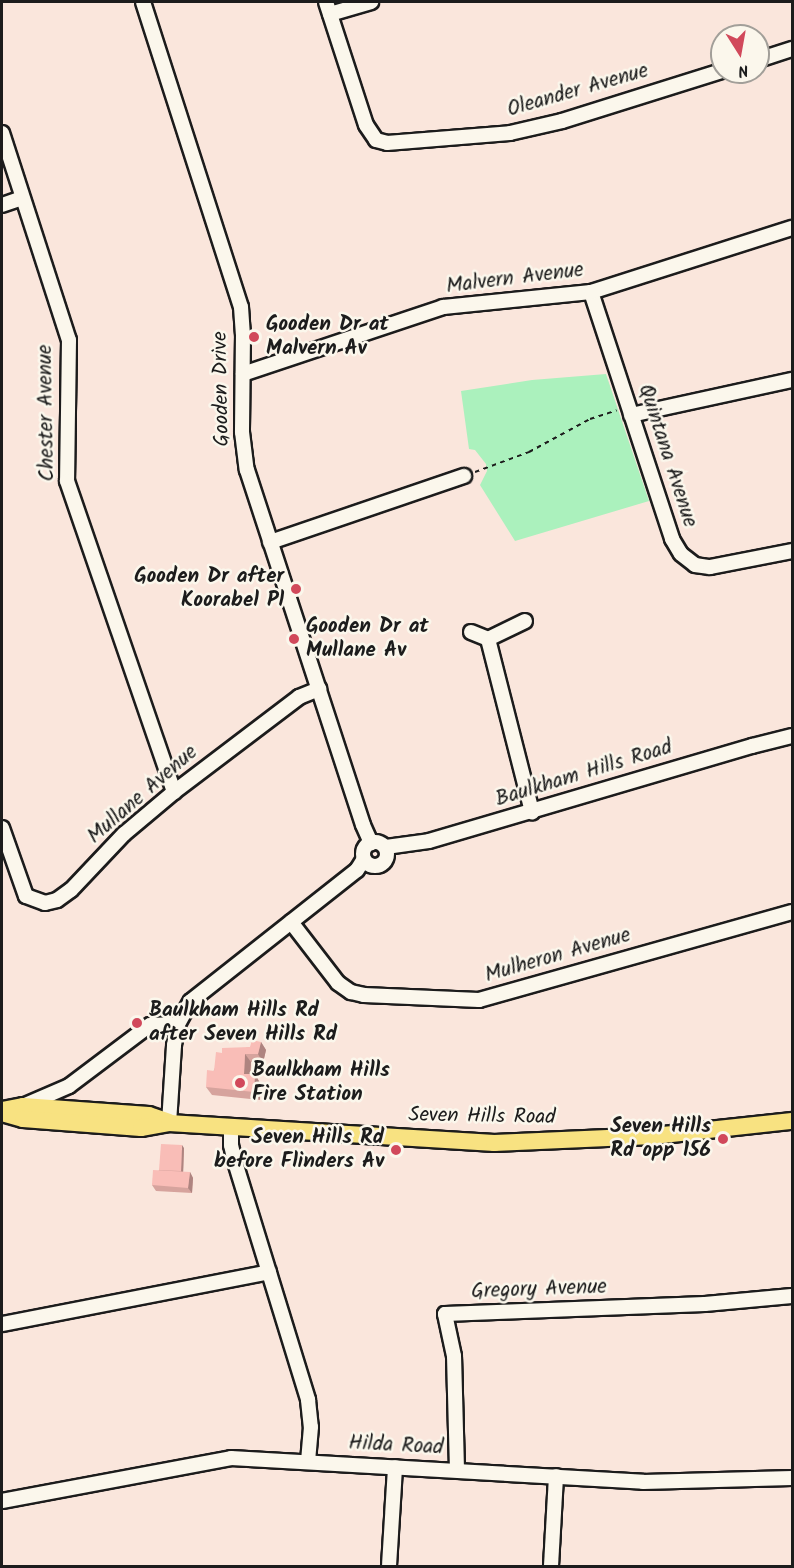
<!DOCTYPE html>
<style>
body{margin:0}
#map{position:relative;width:794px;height:1568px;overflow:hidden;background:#fae6dc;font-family:Kalam,sans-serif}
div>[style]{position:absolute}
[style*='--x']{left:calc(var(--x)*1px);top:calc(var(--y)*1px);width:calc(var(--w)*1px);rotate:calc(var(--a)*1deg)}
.green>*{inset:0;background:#abf1bd}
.path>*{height:2px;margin-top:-1px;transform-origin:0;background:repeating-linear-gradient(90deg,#1c1c1c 0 4.5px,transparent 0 9px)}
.roads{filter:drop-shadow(2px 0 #1c1c1c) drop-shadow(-2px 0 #1c1c1c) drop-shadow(0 2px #1c1c1c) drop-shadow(0 -2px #1c1c1c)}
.minor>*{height:14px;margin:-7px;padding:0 7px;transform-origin:7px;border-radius:7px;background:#fbf7ec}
.minor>.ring{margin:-7px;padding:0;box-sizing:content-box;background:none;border:14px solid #fbf7ec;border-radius:50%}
.major>*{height:16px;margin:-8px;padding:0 8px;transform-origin:8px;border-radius:8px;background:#f8e281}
.wall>*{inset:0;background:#d6a39d}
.shaded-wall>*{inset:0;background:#ae8480}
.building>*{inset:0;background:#f9bdb7}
.dots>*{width:16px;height:16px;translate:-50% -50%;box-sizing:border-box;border:3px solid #fbf7ec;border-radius:50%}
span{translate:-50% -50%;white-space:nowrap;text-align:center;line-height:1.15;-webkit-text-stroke:5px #fbf7ec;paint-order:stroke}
.street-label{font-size:21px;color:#1c1c1c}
.poi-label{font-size:21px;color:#1c1c1c;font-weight:700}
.left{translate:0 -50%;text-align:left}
.right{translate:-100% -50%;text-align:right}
.frame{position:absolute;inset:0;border:3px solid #1c1c1c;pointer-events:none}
.north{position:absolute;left:710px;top:24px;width:60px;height:60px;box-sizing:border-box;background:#fbf7ec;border:2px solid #a29f99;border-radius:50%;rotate:169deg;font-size:16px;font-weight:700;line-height:24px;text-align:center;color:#1c1c1c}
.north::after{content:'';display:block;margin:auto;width:21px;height:27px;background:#d1495b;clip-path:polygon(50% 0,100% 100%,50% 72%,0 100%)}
</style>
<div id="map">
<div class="green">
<div style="clip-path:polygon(606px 374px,649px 501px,515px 541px,480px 485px,487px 471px,486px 464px,475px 450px,469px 449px,461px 391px,532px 380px)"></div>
</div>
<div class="path">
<div style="--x:475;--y:472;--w:58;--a:-20.3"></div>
<div style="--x:529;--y:452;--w:69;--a:-28.4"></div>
<div style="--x:590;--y:419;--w:28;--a:-18"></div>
</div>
<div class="roads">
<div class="minor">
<div style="--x:143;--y:2;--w:320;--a:72.2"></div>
<div style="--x:241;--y:307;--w:27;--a:86"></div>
<div style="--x:243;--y:334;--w:98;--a:90.6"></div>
<div style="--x:242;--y:432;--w:38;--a:83"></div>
<div style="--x:247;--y:470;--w:373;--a:71.9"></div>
<div style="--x:363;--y:825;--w:20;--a:66"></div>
<div style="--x:326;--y:2;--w:129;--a:72"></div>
<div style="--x:366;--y:125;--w:18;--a:56"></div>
<div style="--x:376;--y:140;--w:11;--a:15"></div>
<div style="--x:387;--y:143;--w:123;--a:-4.6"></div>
<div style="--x:510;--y:133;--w:53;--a:-13"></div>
<div style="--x:562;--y:121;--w:168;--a:-17.4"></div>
<div style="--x:330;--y:14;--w:43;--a:-16.3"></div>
<div style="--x:758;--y:60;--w:36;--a:-18"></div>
<div style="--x:2;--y:133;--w:218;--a:72.1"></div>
<div style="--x:69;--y:340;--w:141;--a:90.8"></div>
<div style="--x:67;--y:481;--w:329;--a:71"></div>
<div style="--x:2;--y:205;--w:21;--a:-19"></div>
<div style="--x:591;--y:292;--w:260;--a:71.8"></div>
<div style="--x:672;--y:539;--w:17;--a:59"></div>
<div style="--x:681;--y:554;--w:18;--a:38"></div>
<div style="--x:695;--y:565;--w:15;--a:8"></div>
<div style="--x:710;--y:567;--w:84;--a:-11"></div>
<div style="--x:243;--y:374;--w:211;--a:-18.5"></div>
<div style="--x:443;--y:307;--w:149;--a:-5.8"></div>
<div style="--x:591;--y:292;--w:211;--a:-17.7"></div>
<div style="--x:631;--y:415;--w:165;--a:-12.3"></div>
<div style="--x:270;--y:542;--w:205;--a:-18.8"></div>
<div style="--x:471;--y:632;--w:18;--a:22"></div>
<div style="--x:488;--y:639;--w:179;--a:75.7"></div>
<div style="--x:488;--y:639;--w:41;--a:-25.9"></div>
<div style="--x:2;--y:828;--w:72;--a:70.6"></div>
<div style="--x:26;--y:896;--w:20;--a:20"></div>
<div style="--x:45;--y:903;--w:12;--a:-14"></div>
<div style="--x:57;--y:900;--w:17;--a:-36"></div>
<div style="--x:71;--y:890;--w:77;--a:-46.6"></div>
<div style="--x:124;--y:834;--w:65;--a:-40"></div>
<div style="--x:174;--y:792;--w:157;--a:-37.2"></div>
<div style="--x:299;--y:697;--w:22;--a:-22"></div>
<div class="ring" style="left:363px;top:842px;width:10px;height:10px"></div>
<div style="--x:386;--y:847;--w:43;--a:-7.9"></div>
<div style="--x:429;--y:841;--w:337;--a:-16.4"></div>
<div style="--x:752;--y:746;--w:41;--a:-14"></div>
<div style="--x:291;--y:922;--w:77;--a:52.4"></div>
<div style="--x:338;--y:983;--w:16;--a:35"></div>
<div style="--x:351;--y:992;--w:13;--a:13"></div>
<div style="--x:364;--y:995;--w:115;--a:2.5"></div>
<div style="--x:479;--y:1000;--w:325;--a:-15.7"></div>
<div style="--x:23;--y:1106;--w:50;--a:-23.5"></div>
<div style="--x:69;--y:1086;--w:101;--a:-37"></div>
<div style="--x:150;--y:1025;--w:28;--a:-2"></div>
<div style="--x:169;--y:1123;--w:78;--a:-86.3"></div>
<div style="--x:174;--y:1045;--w:21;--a:-79"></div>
<div style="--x:178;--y:1024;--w:26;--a:-61"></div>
<div style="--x:191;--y:1001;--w:211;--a:-38.3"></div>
<div style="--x:357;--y:870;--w:13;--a:-58"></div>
<div style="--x:231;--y:1127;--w:18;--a:90"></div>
<div style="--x:231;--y:1145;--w:17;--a:77"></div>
<div style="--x:235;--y:1162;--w:249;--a:72.9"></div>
<div style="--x:308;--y:1400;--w:27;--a:84"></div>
<div style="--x:311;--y:1427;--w:34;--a:95"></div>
<div style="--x:2;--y:1324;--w:272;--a:-11"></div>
<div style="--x:457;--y:1470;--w:114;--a:-91.5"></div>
<div style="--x:454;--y:1356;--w:43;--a:-102.1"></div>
<div style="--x:445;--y:1314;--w:260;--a:-2.2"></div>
<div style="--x:705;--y:1304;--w:87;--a:-5.3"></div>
<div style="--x:2;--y:1501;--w:233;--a:-10.6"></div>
<div style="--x:231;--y:1458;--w:413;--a:3.3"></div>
<div style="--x:643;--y:1482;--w:149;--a:-1.5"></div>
<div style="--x:389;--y:1566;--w:99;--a:-86.5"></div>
<div style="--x:551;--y:1566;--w:90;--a:-86.8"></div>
</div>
<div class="major">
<div style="--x:2;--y:1110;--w:21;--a:-11"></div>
<div style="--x:23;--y:1106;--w:126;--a:4.1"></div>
<div style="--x:149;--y:1115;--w:21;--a:19"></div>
<div style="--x:2;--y:1113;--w:22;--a:16"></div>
<div style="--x:23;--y:1119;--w:118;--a:4.4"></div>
<div style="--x:141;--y:1128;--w:28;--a:-10"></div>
<div style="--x:169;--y:1123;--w:326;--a:3.5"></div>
<div style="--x:494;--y:1143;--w:159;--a:-2.5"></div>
<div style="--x:653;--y:1136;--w:140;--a:-6.2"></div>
</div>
</div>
<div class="wall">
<div style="clip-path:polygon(261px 1042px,266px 1050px,263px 1063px,251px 1062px,250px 1074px,255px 1074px,260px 1083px,260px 1100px,212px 1095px,206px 1087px,222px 1053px,250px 1047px)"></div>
<div style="clip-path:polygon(184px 1148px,183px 1172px,190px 1172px,193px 1178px,192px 1193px,156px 1191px,152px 1185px,159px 1170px)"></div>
</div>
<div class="shaded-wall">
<div style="clip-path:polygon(261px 1042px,266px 1050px,263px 1063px,258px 1054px)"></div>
<div style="clip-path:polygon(245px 1054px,251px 1062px,250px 1082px,244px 1074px)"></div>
<div style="clip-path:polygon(255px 1074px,260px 1083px,260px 1100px,254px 1092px)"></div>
<div style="clip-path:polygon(182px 1145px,184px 1148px,183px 1177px,181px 1174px)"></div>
<div style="clip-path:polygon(190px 1172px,193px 1178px,192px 1193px,188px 1188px)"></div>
</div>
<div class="building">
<div style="clip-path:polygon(252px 1040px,261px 1042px,258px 1054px,245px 1054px,244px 1074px,255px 1074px,254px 1092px,206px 1087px,207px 1070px,214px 1071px,216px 1052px,222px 1053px,222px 1048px,250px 1047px)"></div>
<div style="clip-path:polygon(161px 1144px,182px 1145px,181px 1171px,159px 1170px)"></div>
<div style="clip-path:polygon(153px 1170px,190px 1172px,188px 1188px,152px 1185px)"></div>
</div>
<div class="dots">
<div style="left:254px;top:337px;background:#d1495b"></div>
<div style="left:296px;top:589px;background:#d1495b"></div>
<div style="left:294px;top:639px;background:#d1495b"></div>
<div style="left:137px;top:1023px;background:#d1495b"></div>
<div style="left:240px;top:1083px;background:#d1495b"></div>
<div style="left:723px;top:1139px;background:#d1495b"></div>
<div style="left:396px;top:1150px;background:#d1495b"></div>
</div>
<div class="street-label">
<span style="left:578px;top:91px;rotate:-16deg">Oleander Avenue</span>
<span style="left:515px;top:279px;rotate:-7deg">Malvern Avenue</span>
<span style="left:222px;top:389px;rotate:-91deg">Gooden Drive</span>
<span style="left:47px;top:413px;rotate:-91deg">Chester Avenue</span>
<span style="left:667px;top:456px;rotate:72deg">Quintana Avenue</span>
<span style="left:584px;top:774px;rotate:-17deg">Baulkham Hills Road</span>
<span style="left:143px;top:795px;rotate:-41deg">Mullane Avenue</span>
<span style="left:558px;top:956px;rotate:-16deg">Mulheron Avenue</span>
<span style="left:482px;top:1117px;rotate:1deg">Seven Hills Road</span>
<span style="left:539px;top:1290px;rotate:-2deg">Gregory Avenue</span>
<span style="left:396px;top:1446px;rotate:3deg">Hilda Road</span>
</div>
<div class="poi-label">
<span class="left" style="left:266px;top:337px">Gooden Dr at<br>Malvern Av</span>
<span class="right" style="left:284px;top:589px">Gooden Dr after<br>Koorabel Pl</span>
<span class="left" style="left:306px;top:639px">Gooden Dr at<br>Mullane Av</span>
<span class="left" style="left:149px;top:1023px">Baulkham Hills Rd<br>after Seven Hills Rd</span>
<span class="left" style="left:252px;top:1083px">Baulkham Hills<br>Fire Station</span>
<span class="right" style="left:711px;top:1139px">Seven Hills<br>Rd opp 156</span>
<span class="right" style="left:384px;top:1150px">Seven Hills Rd<br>before Flinders Av</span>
</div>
<div class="frame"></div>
<div class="north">N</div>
</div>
